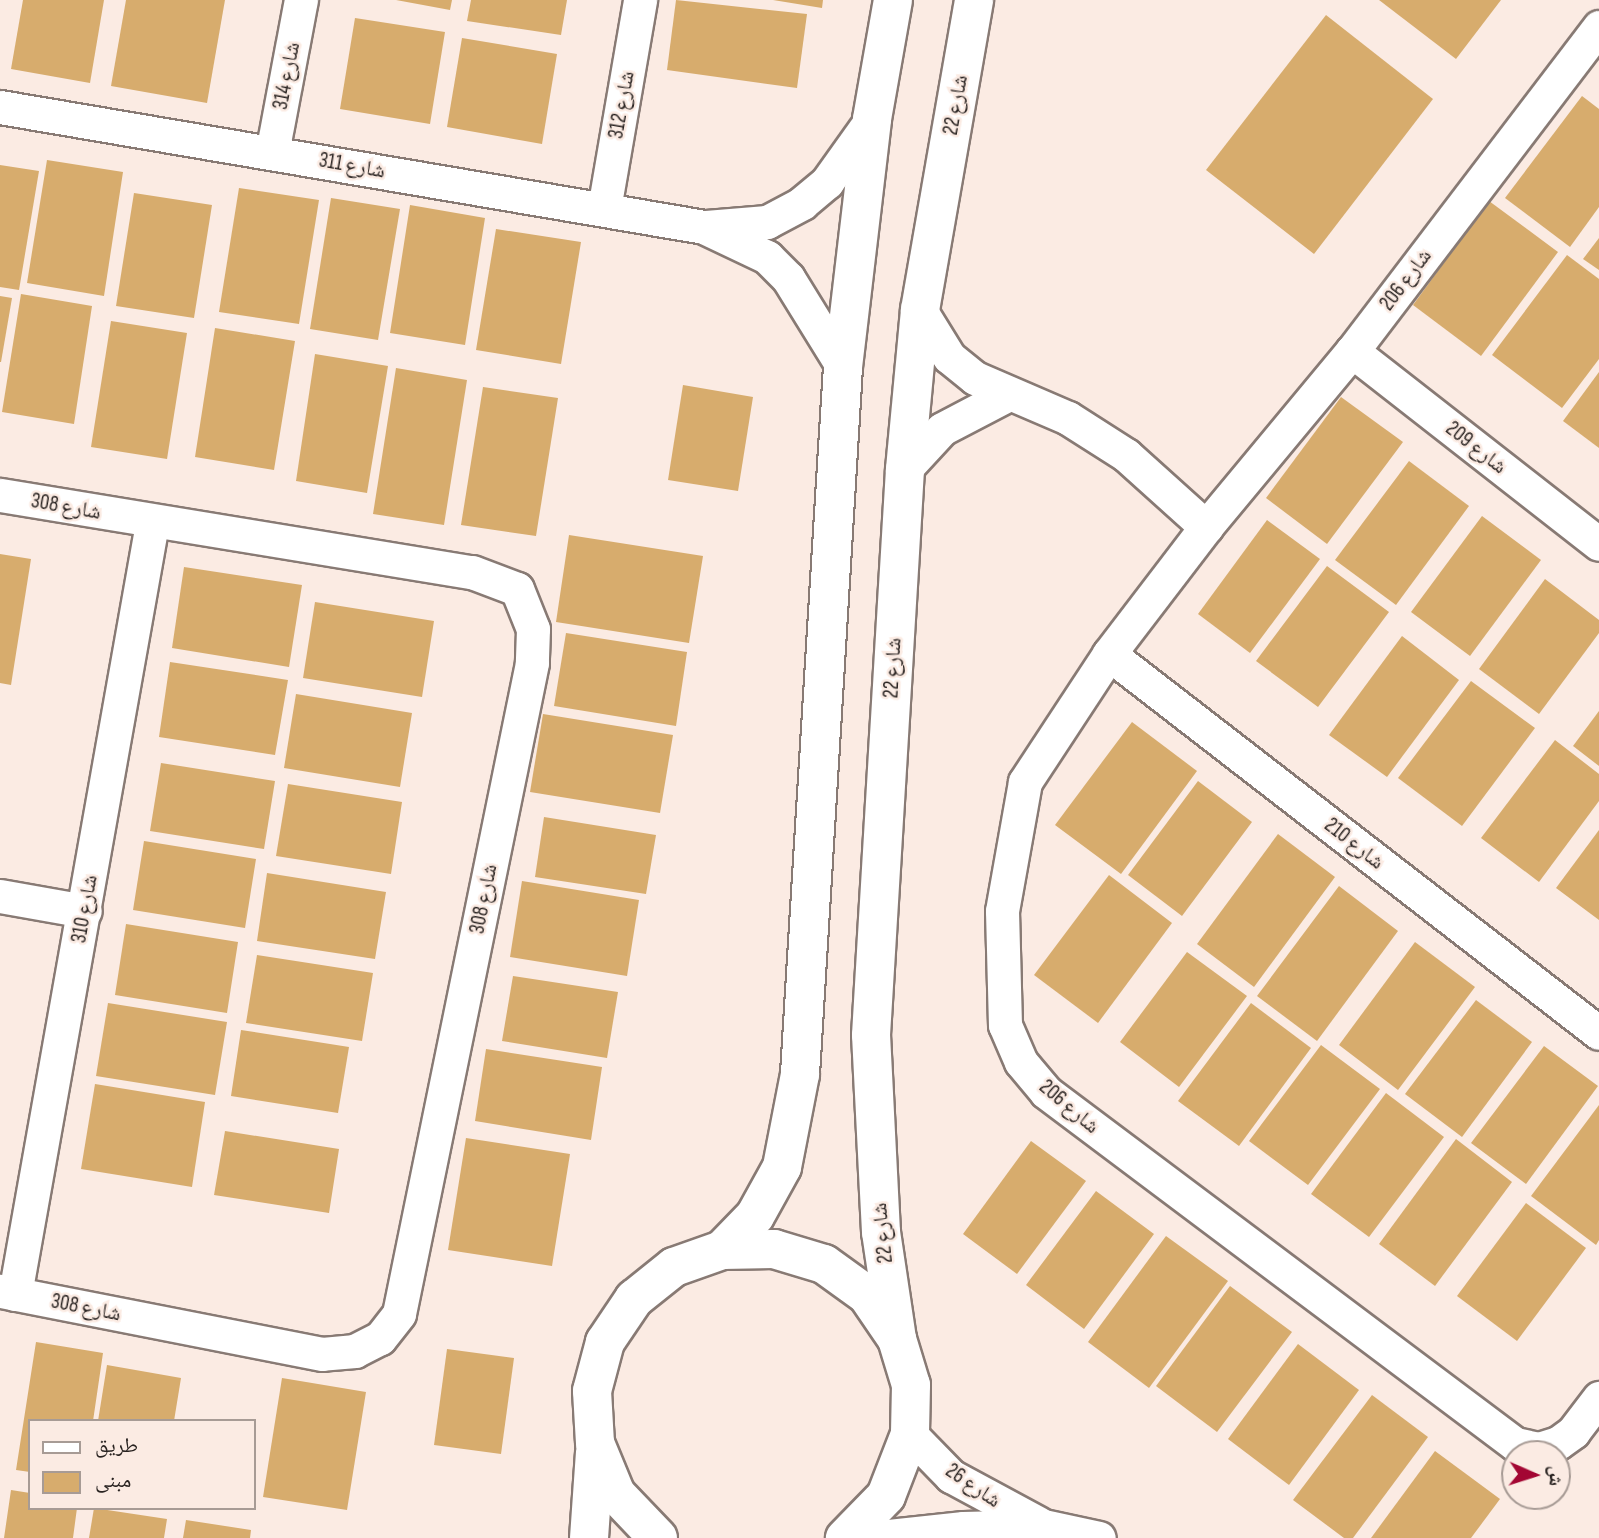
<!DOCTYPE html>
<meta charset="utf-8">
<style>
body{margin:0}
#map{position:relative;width:1599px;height:1538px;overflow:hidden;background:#fbebe3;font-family:"Sofia Sans Condensed","Noto Naskh Arabic",sans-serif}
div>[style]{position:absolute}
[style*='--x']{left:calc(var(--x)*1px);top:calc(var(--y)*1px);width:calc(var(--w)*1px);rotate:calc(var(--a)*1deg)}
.building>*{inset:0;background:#d7ac6d}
.roads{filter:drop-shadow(2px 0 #887a74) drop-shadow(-2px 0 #887a74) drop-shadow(0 2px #887a74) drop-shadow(0 -2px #887a74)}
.street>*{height:33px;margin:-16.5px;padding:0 16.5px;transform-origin:16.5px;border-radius:16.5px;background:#fff}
.secondary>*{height:38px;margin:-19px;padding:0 19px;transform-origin:19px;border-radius:19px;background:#fff}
span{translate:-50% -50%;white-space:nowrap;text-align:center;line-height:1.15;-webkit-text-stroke:5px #fbebe3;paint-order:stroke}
.street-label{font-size:21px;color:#292321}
.legend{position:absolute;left:28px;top:1419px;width:228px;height:91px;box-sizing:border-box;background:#fbebe3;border:2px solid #a79b95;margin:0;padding:9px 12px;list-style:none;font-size:21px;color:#292321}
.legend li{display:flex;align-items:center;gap:14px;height:35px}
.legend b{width:35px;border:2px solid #a79b95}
.north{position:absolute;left:1501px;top:1440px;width:70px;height:70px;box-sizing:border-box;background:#fbebe3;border:2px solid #a79b95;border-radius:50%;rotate:93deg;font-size:19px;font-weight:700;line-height:28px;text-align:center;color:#292321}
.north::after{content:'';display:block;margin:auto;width:24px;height:32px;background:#a30633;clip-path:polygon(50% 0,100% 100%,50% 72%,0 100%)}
</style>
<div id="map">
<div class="building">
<div style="clip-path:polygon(23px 0,104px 0,90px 83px,11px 69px)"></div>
<div style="clip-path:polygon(126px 0,225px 0,207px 103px,111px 86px)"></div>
<div style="clip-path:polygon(396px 0,452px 0,450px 10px)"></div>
<div style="clip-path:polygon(471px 0,567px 0,561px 35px,467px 21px)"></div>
<div style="clip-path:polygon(676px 0,807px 14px,797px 88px,667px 70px)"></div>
<div style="clip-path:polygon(773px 0,823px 0,822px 8px)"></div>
<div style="clip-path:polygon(1379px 0,1501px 0,1456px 59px)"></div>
<div style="clip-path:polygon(1326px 15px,1433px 99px,1314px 254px,1206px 170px)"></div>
<div style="clip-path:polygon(355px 18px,445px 32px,430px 124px,340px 109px)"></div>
<div style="clip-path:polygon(462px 38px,557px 54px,542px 144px,447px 127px)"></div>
<div style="clip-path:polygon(1582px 96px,1599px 109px,1599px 207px,1570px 247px,1505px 198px)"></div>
<div style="clip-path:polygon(47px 160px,123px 172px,104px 296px,27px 283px)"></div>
<div style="clip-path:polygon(0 165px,39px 171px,19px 290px,0 287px)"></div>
<div style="clip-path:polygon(239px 188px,319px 200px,299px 324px,219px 312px)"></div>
<div style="clip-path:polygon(134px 193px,212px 205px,194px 318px,116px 306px)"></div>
<div style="clip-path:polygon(331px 198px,400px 209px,378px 340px,310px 329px)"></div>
<div style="clip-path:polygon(1489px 201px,1558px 252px,1481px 356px,1413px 305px)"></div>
<div style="clip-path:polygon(410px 205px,485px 218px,465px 345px,390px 333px)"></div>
<div style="clip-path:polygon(496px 229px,581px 242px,561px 364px,476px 350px)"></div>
<div style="clip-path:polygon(1599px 238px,1599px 270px,1583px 259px)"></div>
<div style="clip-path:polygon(1567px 255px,1599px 279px,1599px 359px,1562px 408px,1492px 355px)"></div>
<div style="clip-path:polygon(21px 294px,92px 306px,74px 424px,2px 412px)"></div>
<div style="clip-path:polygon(0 296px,12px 298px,1px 362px,0 362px)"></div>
<div style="clip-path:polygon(111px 321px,187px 333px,167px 459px,91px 447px)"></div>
<div style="clip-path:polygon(215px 328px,295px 341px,274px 470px,195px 457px)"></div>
<div style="clip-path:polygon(315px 354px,388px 366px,367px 493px,296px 481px)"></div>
<div style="clip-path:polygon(396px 368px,467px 380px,444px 525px,373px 514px)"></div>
<div style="clip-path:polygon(1599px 372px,1599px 448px,1563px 421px)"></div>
<div style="clip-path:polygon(683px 385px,753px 397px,738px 491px,668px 480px)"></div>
<div style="clip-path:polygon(483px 387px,558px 398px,536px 536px,461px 525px)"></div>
<div style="clip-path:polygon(1341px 397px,1403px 442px,1327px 544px,1266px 498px)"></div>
<div style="clip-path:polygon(1409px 461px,1469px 506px,1396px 605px,1335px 560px)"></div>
<div style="clip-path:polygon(1482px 516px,1541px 560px,1470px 656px,1411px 612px)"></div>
<div style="clip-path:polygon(1267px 520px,1320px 559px,1250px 653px,1198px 614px)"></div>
<div style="clip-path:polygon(569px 535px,703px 556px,689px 643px,556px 622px)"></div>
<div style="clip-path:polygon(0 554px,31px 559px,11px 685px,0 683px)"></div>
<div style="clip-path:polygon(1327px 566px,1389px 612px,1318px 707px,1256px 661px)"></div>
<div style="clip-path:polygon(184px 567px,302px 585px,289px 667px,172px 648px)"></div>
<div style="clip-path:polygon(1545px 579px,1599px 620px,1599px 633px,1539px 714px,1479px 669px)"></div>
<div style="clip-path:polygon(315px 602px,434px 621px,422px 697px,303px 678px)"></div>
<div style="clip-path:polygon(566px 633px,687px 652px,676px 726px,554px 706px)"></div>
<div style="clip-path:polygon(1402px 636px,1459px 680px,1387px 777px,1329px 735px)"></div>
<div style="clip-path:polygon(170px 662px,288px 680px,275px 755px,159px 737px)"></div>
<div style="clip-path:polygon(1471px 681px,1535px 728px,1462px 826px,1398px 778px)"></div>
<div style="clip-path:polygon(296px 694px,412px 713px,400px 787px,284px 768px)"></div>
<div style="clip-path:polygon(1599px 711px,1599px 766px,1573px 746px)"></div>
<div style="clip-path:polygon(543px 714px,673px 735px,660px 813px,530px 792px)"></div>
<div style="clip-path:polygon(1132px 722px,1197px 771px,1121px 874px,1055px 825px)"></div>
<div style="clip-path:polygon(1555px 740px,1599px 774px,1599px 801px,1539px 882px,1481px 838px)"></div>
<div style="clip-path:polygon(161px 763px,275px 781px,264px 849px,150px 831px)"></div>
<div style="clip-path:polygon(1198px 781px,1252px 822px,1182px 916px,1128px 875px)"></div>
<div style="clip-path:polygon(288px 784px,402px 802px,391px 874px,276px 856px)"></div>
<div style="clip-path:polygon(544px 817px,656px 835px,646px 894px,535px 877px)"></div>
<div style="clip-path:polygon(1599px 830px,1599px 920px,1556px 888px)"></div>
<div style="clip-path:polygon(1278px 834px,1335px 877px,1254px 987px,1197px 944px)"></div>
<div style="clip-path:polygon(144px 841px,256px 859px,245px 928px,133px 910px)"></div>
<div style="clip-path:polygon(267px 873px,386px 892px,375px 959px,257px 941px)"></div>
<div style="clip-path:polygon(1109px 875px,1172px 923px,1098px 1023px,1034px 975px)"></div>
<div style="clip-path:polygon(522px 881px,639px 900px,627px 976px,510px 957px)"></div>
<div style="clip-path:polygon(1339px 886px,1398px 931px,1317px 1041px,1257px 996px)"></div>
<div style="clip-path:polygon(126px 924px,238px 942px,227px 1013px,115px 995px)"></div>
<div style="clip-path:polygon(1415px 942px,1475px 987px,1398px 1090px,1339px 1045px)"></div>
<div style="clip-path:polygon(1187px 952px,1247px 996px,1179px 1087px,1120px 1042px)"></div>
<div style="clip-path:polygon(257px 955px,373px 973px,362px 1041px,246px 1023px)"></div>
<div style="clip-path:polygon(513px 976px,618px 992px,607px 1058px,502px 1041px)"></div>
<div style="clip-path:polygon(1476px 1000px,1532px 1042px,1462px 1137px,1405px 1094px)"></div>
<div style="clip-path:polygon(108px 1003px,227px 1022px,215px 1095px,96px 1076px)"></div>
<div style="clip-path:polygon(1251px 1003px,1311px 1048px,1239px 1146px,1178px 1101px)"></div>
<div style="clip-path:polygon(241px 1030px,349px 1047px,338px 1113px,231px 1096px)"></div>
<div style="clip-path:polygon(1321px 1045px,1380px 1089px,1308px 1185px,1249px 1141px)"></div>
<div style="clip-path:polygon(1544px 1046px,1598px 1086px,1526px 1184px,1471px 1143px)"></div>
<div style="clip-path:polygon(486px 1049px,602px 1067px,591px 1140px,475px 1121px)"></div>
<div style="clip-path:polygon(95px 1084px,205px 1102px,192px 1187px,81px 1169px)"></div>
<div style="clip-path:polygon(1386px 1093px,1444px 1137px,1369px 1237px,1311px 1194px)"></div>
<div style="clip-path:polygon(1599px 1105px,1599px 1240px,1596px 1245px,1531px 1196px)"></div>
<div style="clip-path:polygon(225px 1131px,339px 1149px,329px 1213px,214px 1195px)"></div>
<div style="clip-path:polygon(466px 1138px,570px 1154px,552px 1266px,448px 1250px)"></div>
<div style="clip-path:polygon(1456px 1139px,1512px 1182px,1435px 1286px,1379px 1244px)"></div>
<div style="clip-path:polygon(1031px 1141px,1086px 1181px,1017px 1274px,963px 1234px)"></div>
<div style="clip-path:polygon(1096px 1191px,1154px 1234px,1084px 1329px,1026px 1285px)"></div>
<div style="clip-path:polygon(1526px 1203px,1586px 1248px,1517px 1341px,1457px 1296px)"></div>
<div style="clip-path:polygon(1166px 1236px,1228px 1281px,1149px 1388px,1088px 1342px)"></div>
<div style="clip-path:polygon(1230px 1286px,1292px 1332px,1217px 1432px,1156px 1386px)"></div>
<div style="clip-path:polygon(36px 1342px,103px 1353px,93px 1421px,30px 1421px,30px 1472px,16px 1470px)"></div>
<div style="clip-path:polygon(1298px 1344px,1359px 1390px,1289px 1485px,1228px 1439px)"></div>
<div style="clip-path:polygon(447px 1349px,514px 1358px,501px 1454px,434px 1445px)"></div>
<div style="clip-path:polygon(107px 1365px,181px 1378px,174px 1421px,98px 1421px)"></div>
<div style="clip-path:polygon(282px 1378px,366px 1392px,347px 1510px,263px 1497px)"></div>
<div style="clip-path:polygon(1372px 1395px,1428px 1437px,1353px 1538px,1344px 1538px,1293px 1500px)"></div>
<div style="clip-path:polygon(1435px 1451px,1500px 1499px,1471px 1538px,1371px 1538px)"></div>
<div style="clip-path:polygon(11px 1490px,30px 1493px,30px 1508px,77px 1508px,73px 1538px,4px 1538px)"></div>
<div style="clip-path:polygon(94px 1508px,167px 1519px,164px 1538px,89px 1538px)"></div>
<div style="clip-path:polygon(186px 1520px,251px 1530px,250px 1538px,183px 1538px)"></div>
</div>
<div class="roads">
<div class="street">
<div style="--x:1599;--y:27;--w:407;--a:127.3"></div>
<div style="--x:1352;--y:351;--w:229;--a:129.7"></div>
<div style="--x:1206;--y:527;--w:160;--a:127.4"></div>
<div style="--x:1109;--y:654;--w:153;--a:123.3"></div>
<div style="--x:1025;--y:782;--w:131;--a:100.1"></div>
<div style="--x:1002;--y:911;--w:114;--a:88.5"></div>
<div style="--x:1005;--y:1025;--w:40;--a:66.6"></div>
<div style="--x:1021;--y:1062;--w:39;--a:50"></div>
<div style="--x:1046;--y:1092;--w:586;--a:36.89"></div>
<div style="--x:1515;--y:1444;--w:25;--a:12"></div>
<div style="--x:1539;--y:1449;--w:20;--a:-18"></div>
<div style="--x:1558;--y:1443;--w:19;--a:-36"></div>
<div style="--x:1573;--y:1432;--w:43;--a:-52.6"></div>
<div style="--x:0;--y:107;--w:714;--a:9.67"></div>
<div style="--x:704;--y:227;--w:70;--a:25.5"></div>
<div style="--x:767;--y:257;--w:30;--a:45"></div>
<div style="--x:788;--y:278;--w:105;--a:58.3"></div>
<div style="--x:272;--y:153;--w:156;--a:-79.3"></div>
<div style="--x:604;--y:209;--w:212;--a:-80.2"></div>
<div style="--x:706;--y:227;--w:61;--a:-4.7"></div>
<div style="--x:767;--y:222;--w:40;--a:-28"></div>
<div style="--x:802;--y:203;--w:33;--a:-40"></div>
<div style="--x:827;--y:182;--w:77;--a:-54.5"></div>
<div style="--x:920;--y:310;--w:55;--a:58.3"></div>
<div style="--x:949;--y:357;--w:33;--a:39"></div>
<div style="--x:975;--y:378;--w:101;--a:23.3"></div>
<div style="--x:1068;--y:418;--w:69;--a:32.5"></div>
<div style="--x:1126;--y:455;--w:108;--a:42"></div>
<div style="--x:1352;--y:351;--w:313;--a:38"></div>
<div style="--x:905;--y:469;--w:54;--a:-47.2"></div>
<div style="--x:942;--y:429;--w:73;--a:-27.6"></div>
<div style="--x:0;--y:495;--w:478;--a:9.3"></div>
<div style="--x:472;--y:572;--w:48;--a:20.7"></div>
<div style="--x:517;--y:589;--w:43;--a:68.2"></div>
<div style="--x:533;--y:629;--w:34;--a:92"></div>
<div style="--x:532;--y:663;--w:664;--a:101.55"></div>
<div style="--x:399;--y:1314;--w:31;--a:128"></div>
<div style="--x:380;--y:1338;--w:28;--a:153"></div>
<div style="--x:355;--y:1351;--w:33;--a:175"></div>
<div style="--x:322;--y:1354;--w:328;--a:-168.9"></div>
<div style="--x:1109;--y:654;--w:619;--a:37.72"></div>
<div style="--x:0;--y:896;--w:86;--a:10"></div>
<div style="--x:15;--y:1294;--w:783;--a:-79.92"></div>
<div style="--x:910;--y:1434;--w:59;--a:45.7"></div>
<div style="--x:951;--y:1476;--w:99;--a:28.4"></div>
<div style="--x:870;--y:1538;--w:94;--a:-6.1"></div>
<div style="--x:963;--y:1528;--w:80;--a:-1.4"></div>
<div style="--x:1043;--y:1526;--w:57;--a:12.1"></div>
</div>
<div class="secondary">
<div style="--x:722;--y:1250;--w:47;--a:-45.9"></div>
<div style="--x:755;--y:1216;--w:56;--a:-61.1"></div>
<div style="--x:782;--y:1167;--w:95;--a:-79"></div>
<div style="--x:800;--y:1074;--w:708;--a:-86.52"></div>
<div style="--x:843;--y:367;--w:250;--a:-83.3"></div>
<div style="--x:872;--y:119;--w:121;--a:-80"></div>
<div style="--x:897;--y:1339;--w:108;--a:-98.5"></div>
<div style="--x:881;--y:1232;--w:197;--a:-92.9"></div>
<div style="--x:871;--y:1035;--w:567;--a:-86.56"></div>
<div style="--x:905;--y:469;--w:160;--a:-84.6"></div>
<div style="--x:920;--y:310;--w:315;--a:-80.1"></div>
<div style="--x:589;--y:1538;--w:86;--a:-86"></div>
<div style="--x:658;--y:1538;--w:61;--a:-133.7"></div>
<div style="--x:616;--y:1494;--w:55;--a:-112.4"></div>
<div style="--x:595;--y:1443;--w:52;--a:-93.3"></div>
<div style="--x:592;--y:1391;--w:51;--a:-75.1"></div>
<div style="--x:605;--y:1342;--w:52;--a:-56"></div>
<div style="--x:634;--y:1299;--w:51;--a:-38.7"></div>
<div style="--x:674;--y:1267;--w:51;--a:-19.5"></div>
<div style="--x:722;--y:1250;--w:52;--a:-1.1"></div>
<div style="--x:774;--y:1249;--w:52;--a:16.7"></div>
<div style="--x:824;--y:1264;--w:53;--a:35.8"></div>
<div style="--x:867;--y:1295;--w:53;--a:55.7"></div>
<div style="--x:897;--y:1339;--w:48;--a:73.1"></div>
<div style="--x:911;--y:1385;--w:49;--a:91.2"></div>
<div style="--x:910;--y:1434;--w:66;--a:111.2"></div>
<div style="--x:886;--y:1496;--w:59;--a:134.3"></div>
</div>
</div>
<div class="street-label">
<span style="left:287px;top:76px;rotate:-79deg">شارع 314</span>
<span style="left:622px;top:105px;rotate:-80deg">شارع 312</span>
<span style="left:956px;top:105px;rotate:-80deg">شارع 22</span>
<span style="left:352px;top:166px;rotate:10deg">شارع 311</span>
<span style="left:1406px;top:280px;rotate:-53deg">شارع 206</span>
<span style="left:1476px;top:448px;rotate:38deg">شارع 209</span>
<span style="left:66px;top:507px;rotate:10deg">شارع 308</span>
<span style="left:893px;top:668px;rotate:-87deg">شارع 22</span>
<span style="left:1354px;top:844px;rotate:38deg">شارع 210</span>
<span style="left:484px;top:899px;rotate:-79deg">شارع 308</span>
<span style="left:85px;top:909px;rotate:-80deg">شارع 310</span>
<span style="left:1069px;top:1107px;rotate:40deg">شارع 206</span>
<span style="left:883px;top:1233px;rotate:-96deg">شارع 22</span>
<span style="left:86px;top:1308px;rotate:11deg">شارع 308</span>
<span style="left:973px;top:1486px;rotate:34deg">شارع 26</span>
</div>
<ul class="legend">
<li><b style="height:9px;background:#fff"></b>طريق</li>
<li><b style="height:19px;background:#d7ac6d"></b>مبنى</li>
</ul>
<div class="north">ش</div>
</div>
